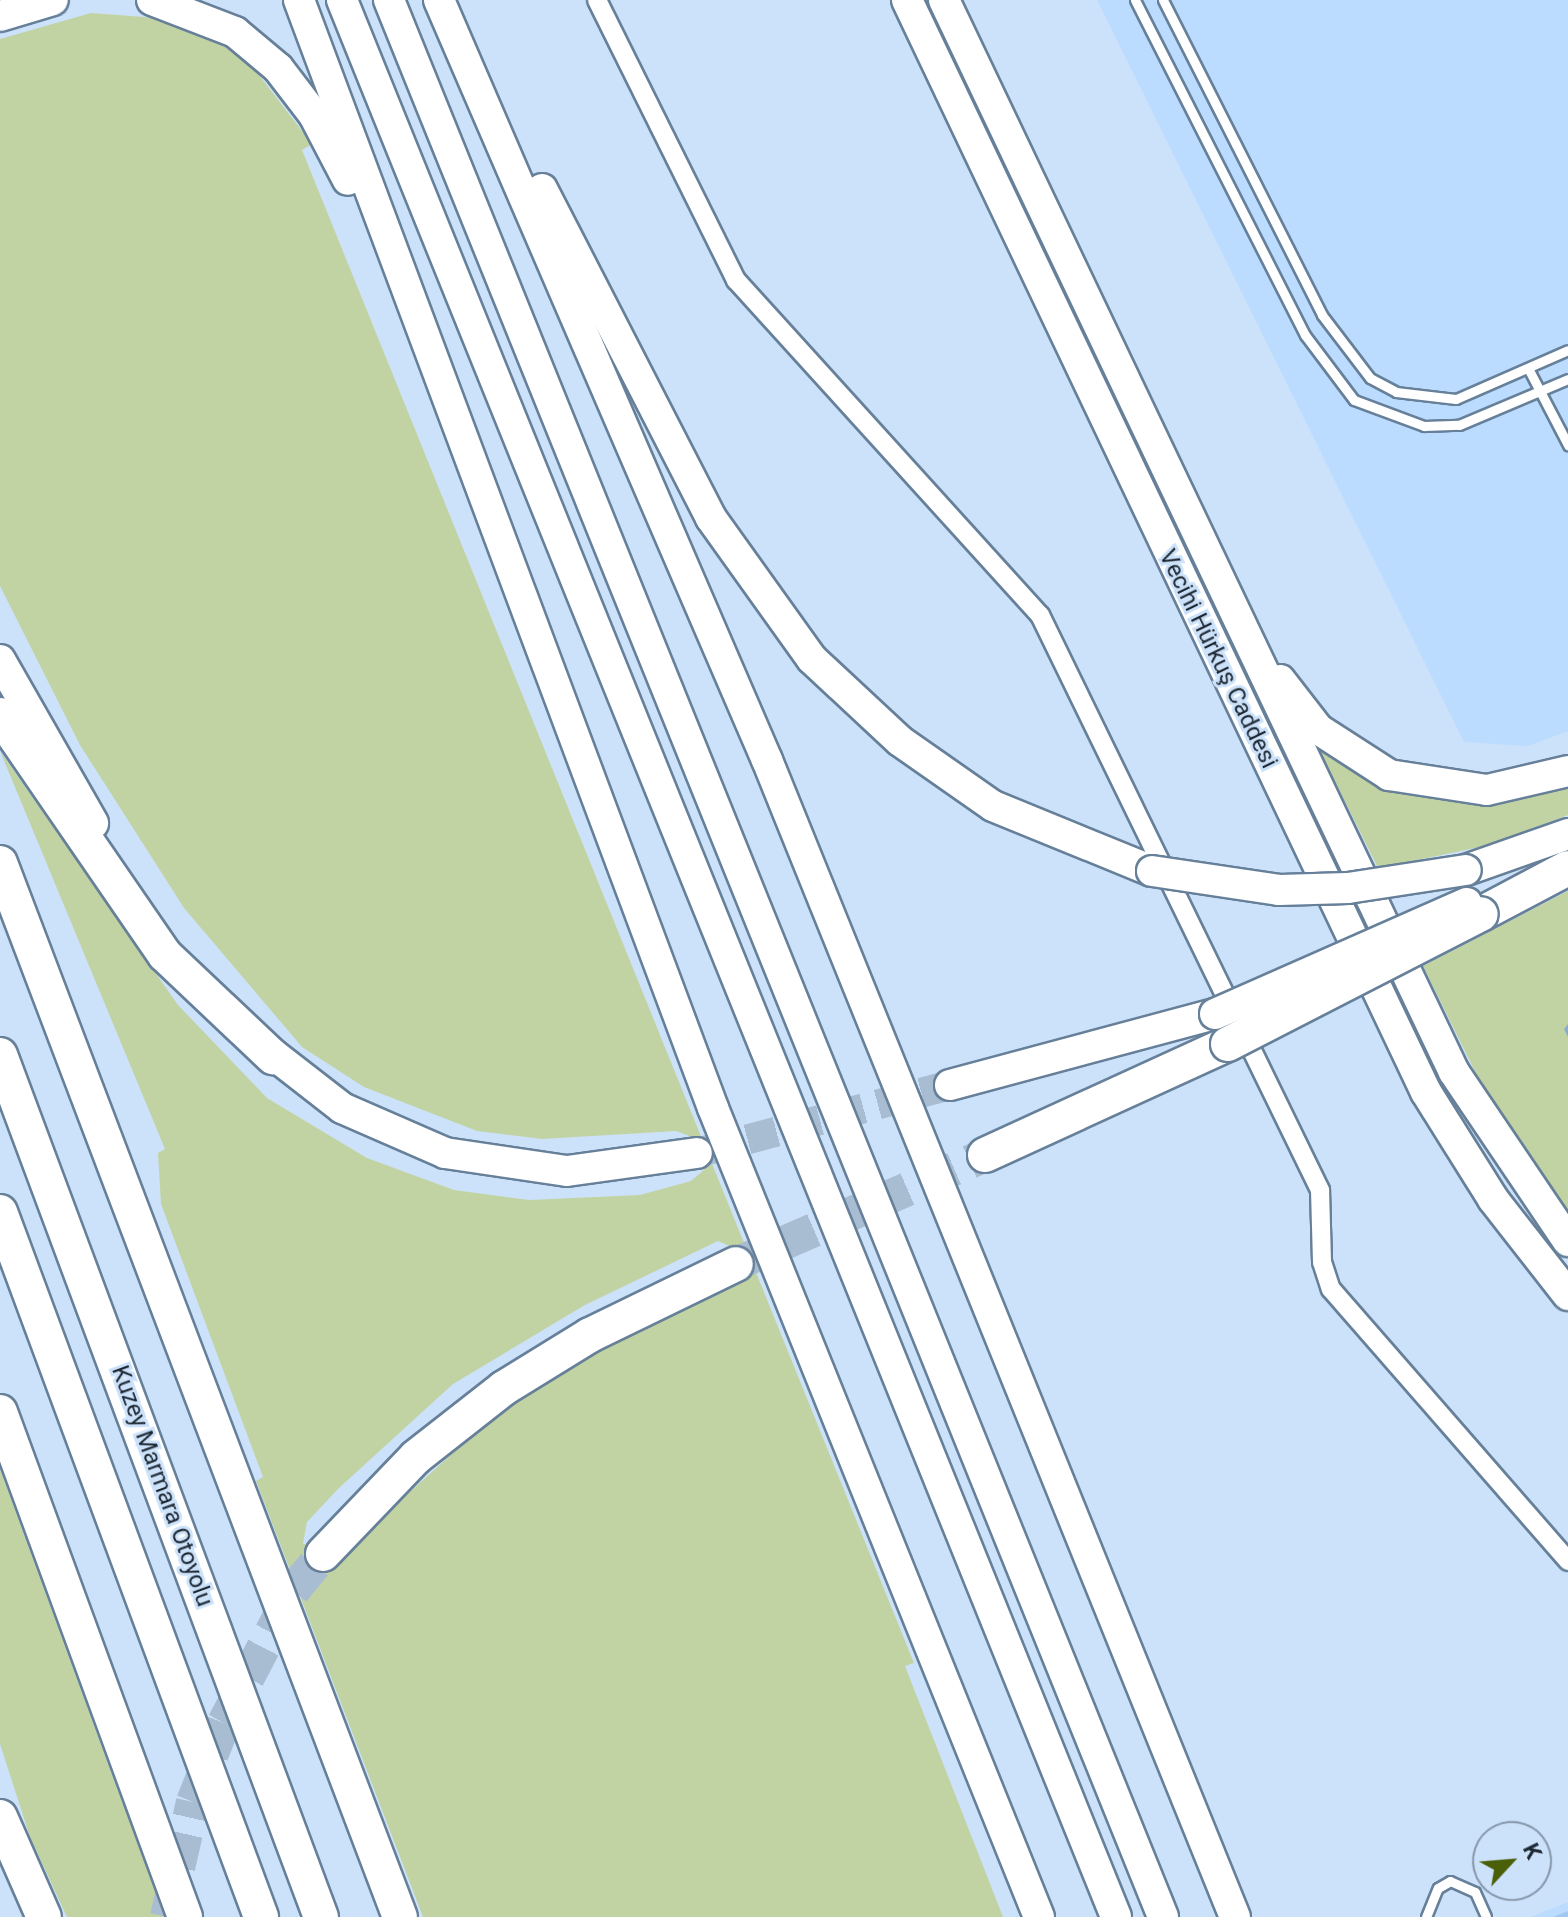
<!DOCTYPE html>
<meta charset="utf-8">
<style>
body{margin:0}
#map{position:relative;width:1568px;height:1917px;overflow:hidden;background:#cce2fa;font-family:Roboto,sans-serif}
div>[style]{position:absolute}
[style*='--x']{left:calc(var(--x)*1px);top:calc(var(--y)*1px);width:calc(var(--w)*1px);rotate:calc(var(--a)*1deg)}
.built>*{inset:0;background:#bbdcff}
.green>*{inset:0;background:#c2d3a3}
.trunk-tunnel>*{height:30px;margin-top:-15px;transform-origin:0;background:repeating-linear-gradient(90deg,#a9bdd2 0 30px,transparent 0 45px)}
.motorway-tunnel>*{height:34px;margin-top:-17px;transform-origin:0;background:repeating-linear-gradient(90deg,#a9bdd2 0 34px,transparent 0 51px)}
.roads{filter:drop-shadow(2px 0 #67809a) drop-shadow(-2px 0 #67809a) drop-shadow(0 2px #67809a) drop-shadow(0 -2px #67809a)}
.service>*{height:9px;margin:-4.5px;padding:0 4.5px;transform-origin:4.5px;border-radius:4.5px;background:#fff}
.minor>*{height:18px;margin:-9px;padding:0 9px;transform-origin:9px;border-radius:9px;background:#fff}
.primary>*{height:30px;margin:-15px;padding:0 15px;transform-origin:15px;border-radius:15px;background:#fff}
.trunk>*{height:30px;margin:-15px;padding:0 15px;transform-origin:15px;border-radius:15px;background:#fff}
.motorway>*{height:34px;margin:-17px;padding:0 17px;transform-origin:17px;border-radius:17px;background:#fff}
.bridges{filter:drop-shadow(2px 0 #67809a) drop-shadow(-2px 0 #67809a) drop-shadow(0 2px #67809a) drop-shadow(0 -2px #67809a)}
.trunk-bridge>*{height:30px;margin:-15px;padding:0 15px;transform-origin:15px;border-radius:15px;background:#fff}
.motorway-bridge>*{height:34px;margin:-17px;padding:0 17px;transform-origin:17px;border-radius:17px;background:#fff}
.wall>*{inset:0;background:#8cacce}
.building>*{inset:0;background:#a3c8ef}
span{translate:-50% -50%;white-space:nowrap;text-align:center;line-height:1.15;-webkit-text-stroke:6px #cce2fa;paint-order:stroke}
.street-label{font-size:24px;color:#1d2732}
.north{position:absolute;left:1472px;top:1821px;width:80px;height:80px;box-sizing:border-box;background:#cce2fa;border:2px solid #8697aa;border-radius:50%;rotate:64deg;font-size:22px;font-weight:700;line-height:32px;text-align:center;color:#1d2732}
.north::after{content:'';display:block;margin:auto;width:28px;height:36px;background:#4a5f08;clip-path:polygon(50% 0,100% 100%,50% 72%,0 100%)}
</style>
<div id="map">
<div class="built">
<div style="clip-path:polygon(1097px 0,1568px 0,1568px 731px,1528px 746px,1464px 742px)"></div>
<div style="clip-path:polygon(1568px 1902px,1568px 1917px,1531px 1917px)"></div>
</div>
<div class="green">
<div style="clip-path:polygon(evenodd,91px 13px,158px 18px,208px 36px,249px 62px,312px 144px,302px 150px,914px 1663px,905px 1666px,1003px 1917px,423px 1917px,256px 1481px,263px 1477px,161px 1204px,158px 1153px,165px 1149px,0 751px,178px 1005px,267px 1098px,367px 1158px,454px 1190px,529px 1200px,640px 1195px,691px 1181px,705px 1169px,692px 1137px,676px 1131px,542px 1139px,477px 1131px,364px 1087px,302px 1047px,184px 908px,80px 745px,0 586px,0 39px,91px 13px,718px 1241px,734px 1248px,485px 1424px,371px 1527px,337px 1568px,303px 1543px,307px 1522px,339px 1488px,453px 1384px,585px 1305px,718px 1241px)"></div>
<div style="clip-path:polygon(1318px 747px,1355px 771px,1568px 779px,1568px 815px,1485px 846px,1378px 868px)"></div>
<div style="clip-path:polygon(1568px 891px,1568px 1212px,1488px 1098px,1423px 966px)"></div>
<div style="clip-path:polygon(0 1469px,123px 1805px,130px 1804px,171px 1917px,67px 1917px,30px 1837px,0 1744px)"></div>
</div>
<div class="trunk-tunnel">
<div style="--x:704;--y:1151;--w:255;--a:-15"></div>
</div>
<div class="motorway-tunnel">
<div style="--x:736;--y:1264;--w:272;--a:-23.6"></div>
<div style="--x:167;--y:1917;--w:118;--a:-77.3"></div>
<div style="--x:193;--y:1802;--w:85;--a:-68.6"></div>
<div style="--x:224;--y:1723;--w:149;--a:-62.4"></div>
<div style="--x:293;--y:1591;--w:48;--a:-51"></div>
</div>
<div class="roads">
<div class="service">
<div style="--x:1135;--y:0;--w:376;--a:63.1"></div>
<div style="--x:1305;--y:335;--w:81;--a:53"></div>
<div style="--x:1354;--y:400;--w:75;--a:20.4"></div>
<div style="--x:1424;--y:426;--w:35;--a:-2"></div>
<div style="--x:1459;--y:425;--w:118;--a:-22.9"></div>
<div style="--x:1163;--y:0;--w:353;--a:63.2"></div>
<div style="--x:1322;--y:315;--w:79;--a:52.7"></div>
<div style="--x:1370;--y:378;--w:30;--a:28"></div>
<div style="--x:1396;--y:392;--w:60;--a:6.7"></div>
<div style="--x:1456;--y:399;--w:122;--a:-23.6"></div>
<div style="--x:1529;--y:370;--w:85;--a:62.5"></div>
<div style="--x:1426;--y:1917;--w:31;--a:-68"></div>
<div style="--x:1438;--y:1888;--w:14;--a:-30"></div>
<div style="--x:1450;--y:1881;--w:27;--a:24"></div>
<div style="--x:1475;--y:1892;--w:27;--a:66"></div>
</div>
<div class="minor">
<div style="--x:597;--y:0;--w:313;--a:63.6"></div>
<div style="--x:736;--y:280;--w:452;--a:47.8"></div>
<div style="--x:1040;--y:615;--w:640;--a:64.04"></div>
<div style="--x:1320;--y:1190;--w:72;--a:88.4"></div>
<div style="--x:1322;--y:1262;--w:28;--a:72"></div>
<div style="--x:1331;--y:1289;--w:361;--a:48.9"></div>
</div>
<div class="primary">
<div style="--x:907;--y:0;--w:1209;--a:64.58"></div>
<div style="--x:1426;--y:1092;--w:126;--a:57.9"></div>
<div style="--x:1493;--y:1199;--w:122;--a:52"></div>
<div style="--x:944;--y:0;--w:1187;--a:64.56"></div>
<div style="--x:1454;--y:1072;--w:204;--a:56"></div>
<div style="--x:1280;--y:680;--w:62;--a:52.2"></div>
<div style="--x:1318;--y:729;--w:85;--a:32.9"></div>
<div style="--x:1389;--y:775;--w:99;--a:8.7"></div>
<div style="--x:1487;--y:790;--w:83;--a:-13.2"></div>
</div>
<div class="trunk">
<div style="--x:152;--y:0;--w:89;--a:21.1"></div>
<div style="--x:235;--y:32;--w:56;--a:39.9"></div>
<div style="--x:278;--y:68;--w:59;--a:52.5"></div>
<div style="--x:314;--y:115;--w:73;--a:62.4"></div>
<div style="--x:299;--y:0;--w:1183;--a:69.51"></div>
<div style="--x:713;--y:1108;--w:872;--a:68.05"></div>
<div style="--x:342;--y:0;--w:2067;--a:68.01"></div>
<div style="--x:389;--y:0;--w:2067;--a:68.01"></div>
<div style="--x:439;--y:0;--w:828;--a:66.66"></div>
<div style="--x:767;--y:760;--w:1248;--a:67.98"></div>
<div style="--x:0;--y:16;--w:55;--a:-16.8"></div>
<div style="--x:542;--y:189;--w:370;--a:62.8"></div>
<div style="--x:711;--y:518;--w:173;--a:54.4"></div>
<div style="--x:812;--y:659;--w:120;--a:43"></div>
<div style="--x:900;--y:741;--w:113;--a:35"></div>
<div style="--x:993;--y:806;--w:172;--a:22.2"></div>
<div style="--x:0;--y:660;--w:188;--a:60.3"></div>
<div style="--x:1466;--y:870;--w:108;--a:-19.4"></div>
<div style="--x:256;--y:1041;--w:109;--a:37.9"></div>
<div style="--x:342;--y:1108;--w:112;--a:23.6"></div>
<div style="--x:445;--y:1153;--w:123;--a:8.4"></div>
<div style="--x:567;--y:1171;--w:131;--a:-7.9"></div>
<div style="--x:950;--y:1085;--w:274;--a:-15"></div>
</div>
<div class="motorway">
<div style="--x:0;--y:715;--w:291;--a:55.5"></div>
<div style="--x:165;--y:955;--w:149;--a:43.4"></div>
<div style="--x:0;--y:863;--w:1127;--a:69.22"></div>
<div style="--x:1481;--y:914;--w:98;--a:-27.9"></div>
<div style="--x:0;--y:1055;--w:920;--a:69.58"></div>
<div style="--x:985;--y:1155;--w:267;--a:-24.6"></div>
<div style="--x:0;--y:1212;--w:752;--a:69.68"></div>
<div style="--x:0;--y:1412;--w:538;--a:69.88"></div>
<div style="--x:323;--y:1554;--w:134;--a:-46.2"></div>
<div style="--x:416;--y:1457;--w:112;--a:-38.1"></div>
<div style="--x:504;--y:1388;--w:101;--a:-31.6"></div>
<div style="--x:590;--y:1335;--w:162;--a:-25.9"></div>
<div style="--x:0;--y:1817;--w:109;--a:66.3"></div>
</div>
</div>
<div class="bridges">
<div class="trunk-bridge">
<div style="--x:1152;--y:871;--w:128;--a:8.5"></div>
<div style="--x:1279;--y:890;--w:69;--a:-1.7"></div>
<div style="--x:1348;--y:888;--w:119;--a:-8.7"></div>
<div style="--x:1215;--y:1014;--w:275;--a:-23.8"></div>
</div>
<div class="motorway-bridge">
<div style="--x:1228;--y:1044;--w:284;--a:-27.2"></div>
</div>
</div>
<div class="wall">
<div style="clip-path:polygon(1568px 1024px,1568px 1037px,1564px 1029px)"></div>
</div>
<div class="building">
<div style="clip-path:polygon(1568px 1911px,1568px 1917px,1553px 1917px)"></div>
</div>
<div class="street-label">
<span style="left:1218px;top:659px;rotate:64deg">Vecihi Hürkuş Caddesi</span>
<span style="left:162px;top:1486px;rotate:70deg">Kuzey Marmara Otoyolu</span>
</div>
<div class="north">K</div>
</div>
